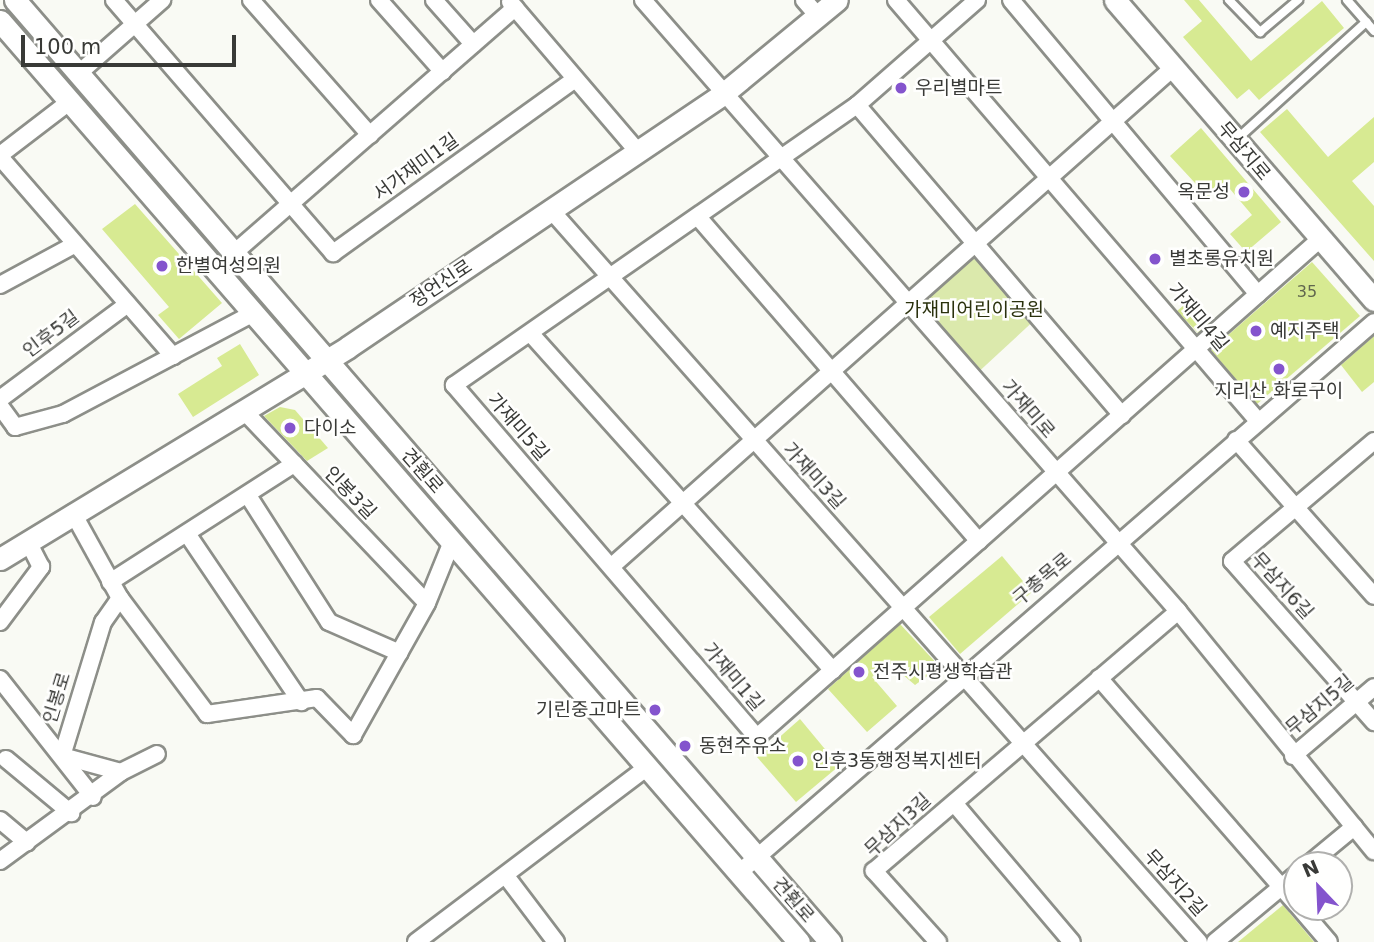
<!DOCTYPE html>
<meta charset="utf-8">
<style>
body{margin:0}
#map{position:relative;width:1374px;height:942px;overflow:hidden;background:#f9faf4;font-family:"DejaVu Sans","Noto Sans KR",sans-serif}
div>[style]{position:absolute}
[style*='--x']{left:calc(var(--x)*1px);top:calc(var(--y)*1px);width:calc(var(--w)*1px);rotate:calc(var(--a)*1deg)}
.green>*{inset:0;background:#dbe9ac}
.building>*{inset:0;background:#d7ea92}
.roads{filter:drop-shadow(2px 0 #8d8f89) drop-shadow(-2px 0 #8d8f89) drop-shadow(0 2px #8d8f89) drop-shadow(0 -2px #8d8f89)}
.lane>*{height:8px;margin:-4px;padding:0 4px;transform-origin:4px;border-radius:4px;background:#fff}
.street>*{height:16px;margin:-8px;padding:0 8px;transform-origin:8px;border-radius:8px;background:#fff}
.secondary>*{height:21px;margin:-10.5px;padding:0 10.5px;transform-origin:10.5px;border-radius:10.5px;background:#fff}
.dots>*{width:19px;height:19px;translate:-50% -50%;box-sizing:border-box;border:4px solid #fffffe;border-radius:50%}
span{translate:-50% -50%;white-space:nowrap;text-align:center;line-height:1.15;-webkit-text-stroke:5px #fffffe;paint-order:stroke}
.number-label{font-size:16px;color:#60664e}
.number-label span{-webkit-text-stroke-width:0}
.poi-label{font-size:19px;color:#393a37}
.left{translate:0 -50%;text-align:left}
.right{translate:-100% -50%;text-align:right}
.street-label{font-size:19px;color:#393a37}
.park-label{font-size:19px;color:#2a310c}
.north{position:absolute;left:1283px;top:851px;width:70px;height:70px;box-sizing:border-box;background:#fffffe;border:2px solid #b0b0ae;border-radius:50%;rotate:337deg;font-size:19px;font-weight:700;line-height:28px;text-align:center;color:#393a37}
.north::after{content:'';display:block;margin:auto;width:24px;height:32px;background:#8454cd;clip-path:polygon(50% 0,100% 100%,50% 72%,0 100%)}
.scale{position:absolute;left:21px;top:35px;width:215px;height:32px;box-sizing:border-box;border:4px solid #393a37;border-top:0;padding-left:9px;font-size:21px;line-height:24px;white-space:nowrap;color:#393a37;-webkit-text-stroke:5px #fffffe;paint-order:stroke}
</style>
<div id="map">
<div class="green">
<div style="clip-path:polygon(979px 244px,1039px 316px,973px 377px,908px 304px)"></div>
</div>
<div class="building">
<div style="clip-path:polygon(1184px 0,1199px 0,1251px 61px,1322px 1px,1344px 28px,1259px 100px,1249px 89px,1237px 99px,1183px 37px,1202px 21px)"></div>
<div style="clip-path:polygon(1287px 109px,1328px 157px,1374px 117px,1374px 162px,1352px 181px,1374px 206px,1374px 261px,1260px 132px)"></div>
<div style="clip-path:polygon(1201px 128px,1281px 222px,1246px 252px,1230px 234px,1252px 215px,1224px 182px,1208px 197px,1170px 156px)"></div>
<div style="clip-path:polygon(135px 204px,222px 303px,179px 339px,158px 315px,169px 307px,102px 229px)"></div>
<div style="clip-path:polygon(1312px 262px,1360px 316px,1257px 404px,1211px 350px)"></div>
<div style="clip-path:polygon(1190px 300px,1210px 323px,1198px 333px,1177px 311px)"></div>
<div style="clip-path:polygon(1374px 336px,1374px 382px,1362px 392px,1341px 365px)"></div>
<div style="clip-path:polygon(240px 344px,259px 375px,193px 417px,178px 394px,222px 366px,217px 358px)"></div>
<div style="clip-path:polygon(280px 407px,295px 410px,328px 448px,307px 461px,264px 416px)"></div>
<div style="clip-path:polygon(1002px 556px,1032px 592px,960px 654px,929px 617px)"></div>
<div style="clip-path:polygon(900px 624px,940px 667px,915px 685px,889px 663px,872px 677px,897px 706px,867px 732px,828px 689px)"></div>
<div style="clip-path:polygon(800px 719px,839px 766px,796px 802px,757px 757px)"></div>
<div style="clip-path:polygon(1283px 905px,1314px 942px,1238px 942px)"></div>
</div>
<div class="roads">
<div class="lane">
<div style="--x:1229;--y:0;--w:45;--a:45.9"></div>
<div style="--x:1260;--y:32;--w:50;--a:-40.1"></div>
<div style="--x:1347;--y:0;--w:41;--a:48.9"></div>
<div style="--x:1236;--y:140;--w:176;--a:-42.2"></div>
</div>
<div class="street">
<div style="--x:114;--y:0;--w:335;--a:49.1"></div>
<div style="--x:333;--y:253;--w:298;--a:-35.7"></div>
<div style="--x:251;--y:0;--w:180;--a:48.6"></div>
<div style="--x:379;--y:0;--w:96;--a:48.4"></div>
<div style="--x:434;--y:0;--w:59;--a:48.4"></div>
<div style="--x:643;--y:0;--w:812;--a:48.79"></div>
<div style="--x:1178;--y:611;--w:310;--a:50.8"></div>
<div style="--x:804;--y:0;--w:21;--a:49"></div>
<div style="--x:896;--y:0;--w:555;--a:49.31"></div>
<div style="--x:977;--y:0;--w:159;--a:138.8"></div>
<div style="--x:857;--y:105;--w:491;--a:145.2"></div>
<div style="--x:454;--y:385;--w:464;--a:49.3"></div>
<div style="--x:757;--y:737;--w:750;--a:-41.49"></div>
<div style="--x:1011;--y:0;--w:384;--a:50"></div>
<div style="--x:510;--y:2;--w:197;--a:49.5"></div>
<div style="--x:79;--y:73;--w:111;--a:-41.3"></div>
<div style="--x:857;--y:105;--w:408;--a:49.5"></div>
<div style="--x:0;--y:155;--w:87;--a:-37.5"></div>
<div style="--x:0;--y:157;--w:264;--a:49"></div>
<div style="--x:550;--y:209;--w:979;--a:48.48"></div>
<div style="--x:698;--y:217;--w:429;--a:49.1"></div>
<div style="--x:234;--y:253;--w:373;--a:-41.1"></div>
<div style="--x:0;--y:285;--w:84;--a:-28.4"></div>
<div style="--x:531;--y:334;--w:452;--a:48.1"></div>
<div style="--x:0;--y:399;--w:159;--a:-36.6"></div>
<div style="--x:0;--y:406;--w:26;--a:54"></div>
<div style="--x:15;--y:427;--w:50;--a:-15.2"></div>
<div style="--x:63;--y:414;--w:216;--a:-27.9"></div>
<div style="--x:244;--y:411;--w:265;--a:46.4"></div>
<div style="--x:1236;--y:440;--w:208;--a:48.5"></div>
<div style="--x:1374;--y:441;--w:186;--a:139.8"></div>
<div style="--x:1232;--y:561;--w:215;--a:48.6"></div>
<div style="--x:249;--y:497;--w:148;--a:57.4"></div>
<div style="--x:329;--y:622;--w:77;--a:23.6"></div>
<div style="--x:73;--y:513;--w:97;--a:61.1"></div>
<div style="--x:120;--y:598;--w:145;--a:53.1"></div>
<div style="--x:207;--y:714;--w:111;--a:-8.3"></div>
<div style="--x:317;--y:698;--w:52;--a:45.8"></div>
<div style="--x:353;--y:735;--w:151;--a:-60.7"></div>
<div style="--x:427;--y:603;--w:64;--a:-67.9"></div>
<div style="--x:188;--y:535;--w:202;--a:55.9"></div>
<div style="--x:612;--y:566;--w:750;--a:-41.6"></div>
<div style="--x:110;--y:582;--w:219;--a:-32.7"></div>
<div style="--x:120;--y:598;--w:29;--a:125"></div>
<div style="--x:103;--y:622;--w:140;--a:107"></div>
<div style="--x:62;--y:756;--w:61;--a:15.2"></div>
<div style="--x:0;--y:622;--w:69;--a:-53.3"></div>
<div style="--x:41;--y:567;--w:28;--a:-117"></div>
<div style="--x:1099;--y:678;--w:301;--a:48.9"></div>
<div style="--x:0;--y:679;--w:150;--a:51.8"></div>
<div style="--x:1293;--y:756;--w:106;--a:-40.4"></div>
<div style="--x:6;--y:759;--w:85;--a:39.7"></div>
<div style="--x:954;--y:803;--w:182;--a:49.7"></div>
<div style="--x:0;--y:820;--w:35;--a:40"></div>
<div style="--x:0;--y:861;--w:150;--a:-36.3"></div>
<div style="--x:121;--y:772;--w:40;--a:-26.6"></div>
<div style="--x:1308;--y:865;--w:60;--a:-39.6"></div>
<div style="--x:740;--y:872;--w:839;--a:-40.94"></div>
<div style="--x:506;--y:876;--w:83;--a:52.9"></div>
<div style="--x:1299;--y:907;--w:46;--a:49.4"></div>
<div style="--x:416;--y:942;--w:290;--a:-37.1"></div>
<div style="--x:938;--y:942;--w:96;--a:-132"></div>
<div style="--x:874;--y:871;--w:400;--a:-40.5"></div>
<div style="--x:1215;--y:942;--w:107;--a:-39.7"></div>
</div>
<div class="secondary">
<div style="--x:15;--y:0;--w:1246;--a:49.13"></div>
<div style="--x:1115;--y:0;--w:396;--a:49.2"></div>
<div style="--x:0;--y:21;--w:1219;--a:49.06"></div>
<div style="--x:0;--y:559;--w:407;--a:-31.3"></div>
<div style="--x:348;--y:347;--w:454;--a:-34"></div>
<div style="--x:724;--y:93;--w:146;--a:-39.5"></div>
</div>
</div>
<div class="dots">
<div style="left:901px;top:88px;background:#8454cd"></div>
<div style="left:1244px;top:192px;background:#8454cd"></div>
<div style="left:1155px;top:259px;background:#8454cd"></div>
<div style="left:162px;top:266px;background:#8454cd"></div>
<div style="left:1256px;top:331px;background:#8454cd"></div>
<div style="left:1279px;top:369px;background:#8454cd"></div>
<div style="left:290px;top:428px;background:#8454cd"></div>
<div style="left:859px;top:672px;background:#8454cd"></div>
<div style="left:655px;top:710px;background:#8454cd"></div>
<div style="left:685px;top:746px;background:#8454cd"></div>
<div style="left:798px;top:761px;background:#8454cd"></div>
</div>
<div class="number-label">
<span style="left:1307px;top:292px">35</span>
</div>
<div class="poi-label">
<span class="left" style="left:915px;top:88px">우리별마트</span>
<span class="right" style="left:1230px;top:192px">옥문성</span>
<span class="left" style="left:1169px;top:259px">별초롱유치원</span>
<span class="left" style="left:176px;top:266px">한별여성의원</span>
<span class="left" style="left:1270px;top:331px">예지주택</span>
<span style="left:1279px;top:391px">지리산 화로구이</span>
<span class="left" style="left:304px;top:428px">다이소</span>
<span class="left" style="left:873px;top:672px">전주시평생학습관</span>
<span class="right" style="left:641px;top:710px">기린중고마트</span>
<span class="left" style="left:699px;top:746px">동현주유소</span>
<span class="left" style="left:812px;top:761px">인후3동행정복지센터</span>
</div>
<div class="street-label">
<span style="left:1244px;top:151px;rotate:50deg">무삼지로</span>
<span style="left:416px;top:167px;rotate:-36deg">서가재미1길</span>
<span style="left:441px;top:284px;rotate:-34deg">정언신로</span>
<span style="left:1198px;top:317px;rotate:50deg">가재미4길</span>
<span style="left:51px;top:334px;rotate:-37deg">인후5길</span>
<span style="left:1028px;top:409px;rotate:49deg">가재미로</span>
<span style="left:518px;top:427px;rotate:49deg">가재미5길</span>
<span style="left:422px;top:471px;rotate:49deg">견훤로</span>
<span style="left:814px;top:476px;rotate:48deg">가재미3길</span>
<span style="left:350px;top:493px;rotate:46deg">인봉3길</span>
<span style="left:1042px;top:579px;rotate:-40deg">구총목로</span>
<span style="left:1282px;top:586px;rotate:48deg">무삼지6길</span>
<span style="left:733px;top:677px;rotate:50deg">가재미1길</span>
<span style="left:57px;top:698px;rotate:-73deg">인봉로</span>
<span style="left:1320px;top:705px;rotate:-40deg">무삼지5길</span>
<span style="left:898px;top:825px;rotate:-43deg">무삼지3길</span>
<span style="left:1175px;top:883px;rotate:48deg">무삼지2길</span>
<span style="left:793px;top:900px;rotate:49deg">견훤로</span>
</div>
<div class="park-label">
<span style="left:974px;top:310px">가재미어린이공원</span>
</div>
<div class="north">N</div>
<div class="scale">100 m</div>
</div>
